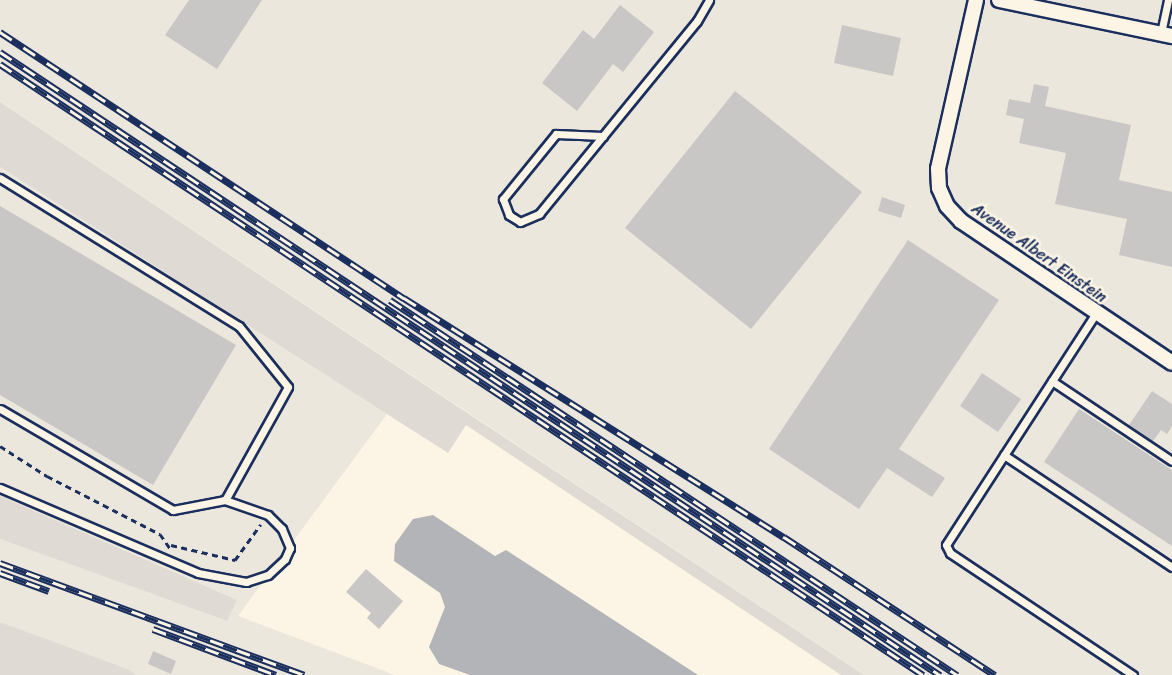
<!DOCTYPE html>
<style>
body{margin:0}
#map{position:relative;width:1172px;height:675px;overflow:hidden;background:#fcf5e5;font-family:Sriracha,sans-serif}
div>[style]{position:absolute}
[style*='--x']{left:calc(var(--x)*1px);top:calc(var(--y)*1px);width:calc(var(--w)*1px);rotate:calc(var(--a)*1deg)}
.built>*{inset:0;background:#ece7dc}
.green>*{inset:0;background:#dfdbd4}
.water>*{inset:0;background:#b2b4b8}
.building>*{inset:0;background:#c8c7c6}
.path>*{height:3px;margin-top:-1.5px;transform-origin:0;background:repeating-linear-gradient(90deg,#1b2f5e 0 6px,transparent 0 10.5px)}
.roads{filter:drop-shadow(2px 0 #1b2f5e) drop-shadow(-2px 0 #1b2f5e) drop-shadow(0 2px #1b2f5e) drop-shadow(0 -2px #1b2f5e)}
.service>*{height:7px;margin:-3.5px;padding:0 3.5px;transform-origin:3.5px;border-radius:3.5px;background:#fcf5e5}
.minor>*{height:14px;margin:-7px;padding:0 7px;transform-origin:7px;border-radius:7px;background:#fcf5e5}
.rail>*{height:7px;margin-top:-3.5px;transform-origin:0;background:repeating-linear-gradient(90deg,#fcf5e5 0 14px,#1b2f5e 0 28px);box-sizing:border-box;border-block:2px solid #1b2f5e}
span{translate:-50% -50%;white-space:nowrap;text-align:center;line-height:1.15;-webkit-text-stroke:5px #fcf5e5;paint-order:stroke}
.street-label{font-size:16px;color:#1b2f5e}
</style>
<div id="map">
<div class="built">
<div style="clip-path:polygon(0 0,1172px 0,1172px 675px,864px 675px,0 102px)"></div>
<div style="clip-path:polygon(0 167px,387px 414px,238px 616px,395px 675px,136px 675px,0 622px,0 539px,227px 621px,0 529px)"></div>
</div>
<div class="green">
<div style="clip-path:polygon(0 102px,454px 404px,864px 675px,841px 675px,466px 425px,448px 453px,0 167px)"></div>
<div style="clip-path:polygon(0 496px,237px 600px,227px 621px,0 539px)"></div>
<div style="clip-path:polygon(0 622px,130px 670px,136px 675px,0 675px)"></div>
</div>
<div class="water">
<div style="clip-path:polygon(433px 515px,495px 556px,506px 550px,698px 675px,470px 675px,439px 664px,429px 647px,445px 607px,440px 593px,394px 561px,395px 544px,413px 519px)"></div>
</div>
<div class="building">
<div style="clip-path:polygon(189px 0,262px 0,217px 69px,165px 35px)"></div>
<div style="clip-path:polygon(620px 5px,654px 32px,623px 72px,613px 64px,577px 111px,542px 83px,583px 30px,594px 39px)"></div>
<div style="clip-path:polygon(842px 25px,901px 38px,893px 76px,834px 63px)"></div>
<div style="clip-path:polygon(1034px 84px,1049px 87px,1045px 106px,1131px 125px,1119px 180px,1172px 192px,1172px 267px,1119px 255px,1127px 219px,1055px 204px,1066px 153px,1019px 143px,1024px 119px,1006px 115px,1009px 99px,1030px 103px)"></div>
<div style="clip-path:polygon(735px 91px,862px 192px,751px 329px,625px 228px)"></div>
<div style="clip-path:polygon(882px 197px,905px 205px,901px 218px,878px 211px)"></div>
<div style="clip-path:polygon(0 206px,236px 345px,153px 485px,0 395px)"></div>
<div style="clip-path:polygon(908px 240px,999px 300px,899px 449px,945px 478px,932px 497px,887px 468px,859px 509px,769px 449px)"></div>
<div style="clip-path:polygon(982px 373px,1021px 399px,998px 432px,960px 406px)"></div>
<div style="clip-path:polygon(1152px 391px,1172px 404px,1172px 426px,1167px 434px,1161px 430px,1153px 441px,1129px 425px)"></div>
<div style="clip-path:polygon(1079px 409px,1172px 470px,1172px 546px,1044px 462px)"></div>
<div style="clip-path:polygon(366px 569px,403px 601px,379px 629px,367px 618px,371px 613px,346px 592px)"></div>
<div style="clip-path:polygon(153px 651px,176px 661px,171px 674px,148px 664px)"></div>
</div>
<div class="path">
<div style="--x:0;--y:446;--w:56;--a:32.6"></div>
<div style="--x:47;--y:476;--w:127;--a:27.2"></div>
<div style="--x:160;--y:534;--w:19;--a:55"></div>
<div style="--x:171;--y:545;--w:66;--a:13.2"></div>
<div style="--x:235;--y:560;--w:44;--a:-54.2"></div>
</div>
<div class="roads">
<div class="service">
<div style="--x:1161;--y:33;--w:34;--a:-78"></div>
<div style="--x:603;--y:136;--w:47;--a:-177.6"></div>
<div style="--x:556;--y:134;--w:84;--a:129.2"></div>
<div style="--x:503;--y:199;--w:17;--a:69"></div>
<div style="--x:509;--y:215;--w:13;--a:32"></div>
<div style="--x:520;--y:222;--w:21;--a:-23"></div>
<div style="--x:539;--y:214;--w:249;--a:-50.7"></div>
<div style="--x:697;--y:21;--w:24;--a:-60"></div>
<div style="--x:0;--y:178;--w:281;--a:31.8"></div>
<div style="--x:239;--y:326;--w:78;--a:51.2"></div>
<div style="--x:288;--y:387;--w:129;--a:119.1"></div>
<div style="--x:225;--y:500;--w:53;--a:169.1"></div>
<div style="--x:173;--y:510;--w:200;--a:-149.7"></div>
<div style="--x:1096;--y:313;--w:276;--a:122.9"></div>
<div style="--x:946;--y:545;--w:9;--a:63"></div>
<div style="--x:950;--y:553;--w:220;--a:33.7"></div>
<div style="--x:1052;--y:381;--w:144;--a:33.7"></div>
<div style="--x:1004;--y:455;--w:202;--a:33.7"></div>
<div style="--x:0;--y:488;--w:215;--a:23.2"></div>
<div style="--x:198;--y:573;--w:49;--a:10.6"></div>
<div style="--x:246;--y:582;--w:23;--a:-18"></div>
<div style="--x:268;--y:575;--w:23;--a:-43"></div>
<div style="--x:285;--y:559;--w:12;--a:-66"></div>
<div style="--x:290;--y:548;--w:21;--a:-113"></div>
<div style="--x:282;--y:529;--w:20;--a:-135"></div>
<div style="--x:268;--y:515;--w:46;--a:-160.8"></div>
</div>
<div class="minor">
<div style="--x:976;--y:0;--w:173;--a:102.7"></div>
<div style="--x:938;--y:169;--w:19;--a:87"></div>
<div style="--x:939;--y:188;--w:20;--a:66"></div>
<div style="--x:947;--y:206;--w:21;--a:47"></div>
<div style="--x:961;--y:221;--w:254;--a:33.9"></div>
<div style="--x:999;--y:0;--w:177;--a:11.8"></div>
</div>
</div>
<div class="rail">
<div style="--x:0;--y:32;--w:484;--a:33.4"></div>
<div style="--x:404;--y:298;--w:449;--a:32.2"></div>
<div style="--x:784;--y:537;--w:252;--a:33.2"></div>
<div style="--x:0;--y:52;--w:1128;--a:33.54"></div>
<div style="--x:0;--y:64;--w:1107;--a:33.5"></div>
<div style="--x:390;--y:300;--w:680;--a:33.48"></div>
<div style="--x:0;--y:563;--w:324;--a:20.2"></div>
<div style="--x:0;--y:573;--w:52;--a:20.2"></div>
<div style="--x:153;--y:629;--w:131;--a:20.5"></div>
</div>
<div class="street-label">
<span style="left:1039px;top:253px;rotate:35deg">Avenue Albert Einstein</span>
</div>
</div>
